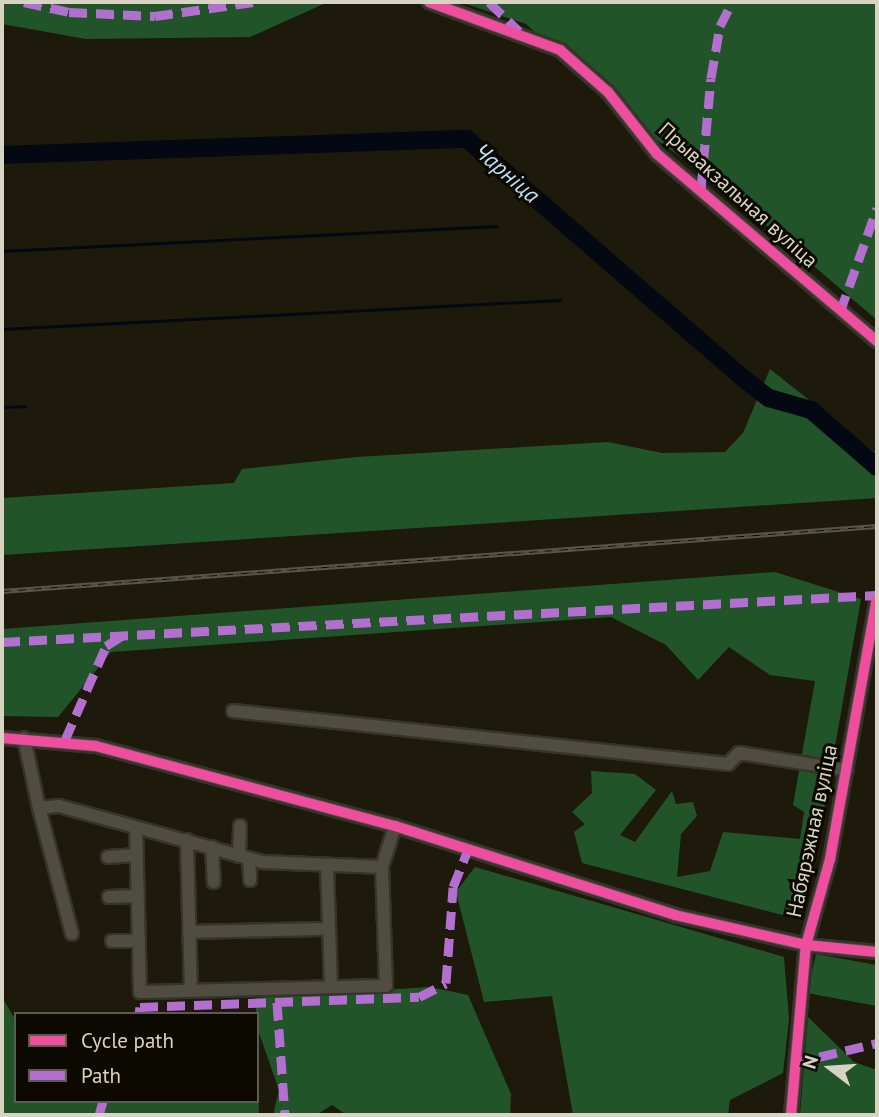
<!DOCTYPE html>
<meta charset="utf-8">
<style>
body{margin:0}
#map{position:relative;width:879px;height:1117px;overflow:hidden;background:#1e1a0b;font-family:"PT Sans",sans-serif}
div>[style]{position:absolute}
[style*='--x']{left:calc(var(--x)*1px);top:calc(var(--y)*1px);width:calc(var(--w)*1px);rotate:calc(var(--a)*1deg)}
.forest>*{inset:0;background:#215529}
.stream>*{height:2.5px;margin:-1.25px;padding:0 1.25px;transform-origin:1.25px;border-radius:1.25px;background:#030812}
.river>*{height:18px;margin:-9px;padding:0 9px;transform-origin:9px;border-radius:9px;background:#030812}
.roads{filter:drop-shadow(2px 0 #36332a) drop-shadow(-2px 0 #36332a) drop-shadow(0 2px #36332a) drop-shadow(0 -2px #36332a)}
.minor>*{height:12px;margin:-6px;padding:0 6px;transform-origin:6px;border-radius:6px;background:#4f4c42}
.rail>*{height:5px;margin-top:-2.5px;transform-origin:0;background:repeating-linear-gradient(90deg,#0c0901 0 8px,#57554a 0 16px);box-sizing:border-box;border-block:2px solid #57554a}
.quiet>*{height:9px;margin-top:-4.5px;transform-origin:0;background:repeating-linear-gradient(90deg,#b36fd0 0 18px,transparent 0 27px)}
.cycleway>*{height:10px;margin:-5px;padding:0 5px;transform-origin:5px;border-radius:5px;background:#ef4d9e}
span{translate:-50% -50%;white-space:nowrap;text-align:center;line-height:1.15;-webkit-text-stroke:6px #0c0901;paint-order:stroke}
.street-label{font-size:21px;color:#d8d4c4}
.water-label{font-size:23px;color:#bedffa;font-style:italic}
.frame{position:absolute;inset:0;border:4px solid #d8d4c4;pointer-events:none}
.legend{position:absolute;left:14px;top:1012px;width:245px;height:91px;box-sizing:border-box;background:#0c0901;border:2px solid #5e5a4f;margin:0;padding:9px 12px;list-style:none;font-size:21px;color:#d8d4c4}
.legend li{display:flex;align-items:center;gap:14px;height:35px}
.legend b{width:35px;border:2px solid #5e5a4f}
.north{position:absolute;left:795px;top:1033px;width:70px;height:70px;-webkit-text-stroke:5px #0c0901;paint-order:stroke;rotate:287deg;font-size:19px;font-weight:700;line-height:28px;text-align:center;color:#d8d4c4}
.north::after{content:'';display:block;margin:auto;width:24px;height:32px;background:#d8d4c4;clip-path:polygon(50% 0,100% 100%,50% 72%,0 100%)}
</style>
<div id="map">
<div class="forest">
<div style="clip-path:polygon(2px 2px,328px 2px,250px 37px,86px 39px,2px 24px)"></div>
<div style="clip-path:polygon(460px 2px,877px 2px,877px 320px,719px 185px,638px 126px,526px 24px)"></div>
<div style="clip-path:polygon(770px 369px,877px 454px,877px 498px,2px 555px,2px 498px,234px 483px,242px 469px,357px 457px,608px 442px,662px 453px,725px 452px,743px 433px)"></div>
<div style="clip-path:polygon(775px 572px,861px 599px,816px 854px,794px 918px,582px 863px,574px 832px,585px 824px,572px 812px,592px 793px,591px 771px,635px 774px,656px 790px,620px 835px,635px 842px,672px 791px,676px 804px,693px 802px,697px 816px,681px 834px,677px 877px,710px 871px,723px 832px,800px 839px,804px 812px,793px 805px,815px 681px,770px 675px,729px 647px,698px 680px,666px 645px,611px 617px,111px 652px,58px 717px,2px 716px,2px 629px)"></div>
<div style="clip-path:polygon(475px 867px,784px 957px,789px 1019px,783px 1073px,730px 1100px,728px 1115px,573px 1115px,552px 996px,484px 1002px,456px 892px)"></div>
<div style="clip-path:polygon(816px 954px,877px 965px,877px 1006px,807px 993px)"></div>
<div style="clip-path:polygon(430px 987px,468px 995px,511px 1094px,510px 1115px,347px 1115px,332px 1105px,316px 1115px,273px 1115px,279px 1090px,257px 1027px,255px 998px)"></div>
<div style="clip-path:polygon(2px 997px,16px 1021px,16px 1101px,257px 1101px,258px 1087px,259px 1115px,2px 1115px)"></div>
<div style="clip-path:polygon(808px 1017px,854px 1062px,877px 1070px,877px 1115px,800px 1115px)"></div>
</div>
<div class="stream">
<div style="--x:2;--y:251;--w:495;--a:-2.9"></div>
<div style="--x:2;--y:329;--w:559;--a:-2.98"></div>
<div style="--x:2;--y:407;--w:23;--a:-2"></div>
</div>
<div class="river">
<div style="--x:2;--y:155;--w:465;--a:-2"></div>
<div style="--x:467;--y:139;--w:365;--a:40.9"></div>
<div style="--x:743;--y:378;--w:33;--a:38"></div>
<div style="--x:769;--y:398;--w:44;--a:15.9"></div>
<div style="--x:811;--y:410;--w:87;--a:40.8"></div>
</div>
<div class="roads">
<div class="minor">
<div style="--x:429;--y:2;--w:140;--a:20.1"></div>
<div style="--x:560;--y:50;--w:64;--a:41.2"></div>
<div style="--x:608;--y:92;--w:79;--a:51.7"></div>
<div style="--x:657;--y:154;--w:289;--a:40.4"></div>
<div style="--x:233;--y:711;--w:498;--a:6.1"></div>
<div style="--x:728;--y:764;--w:16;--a:-45"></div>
<div style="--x:739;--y:753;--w:109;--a:8.9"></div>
<div style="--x:2;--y:738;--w:94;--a:4.9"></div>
<div style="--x:96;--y:746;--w:310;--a:15"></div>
<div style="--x:395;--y:826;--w:294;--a:17.6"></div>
<div style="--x:675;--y:915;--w:134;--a:12.9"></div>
<div style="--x:806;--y:945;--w:71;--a:5.6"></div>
<div style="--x:24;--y:738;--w:72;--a:77.9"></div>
<div style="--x:39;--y:808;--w:20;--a:-6"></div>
<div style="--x:59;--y:806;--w:212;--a:15.4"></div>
<div style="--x:263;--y:862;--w:119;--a:2.4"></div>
<div style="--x:39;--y:808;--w:130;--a:75.3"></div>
<div style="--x:136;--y:828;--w:164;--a:88.6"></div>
<div style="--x:140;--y:992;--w:246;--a:-1.4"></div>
<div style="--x:386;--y:986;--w:119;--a:-91.9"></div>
<div style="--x:382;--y:867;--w:43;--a:-72.4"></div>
<div style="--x:187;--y:840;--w:151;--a:88.5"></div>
<div style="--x:212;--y:847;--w:35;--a:87"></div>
<div style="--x:239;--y:856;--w:30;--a:-88"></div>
<div style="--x:108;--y:857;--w:29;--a:-4"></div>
<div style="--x:249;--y:858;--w:22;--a:87"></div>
<div style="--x:327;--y:865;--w:122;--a:88.1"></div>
<div style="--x:109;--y:897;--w:29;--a:-2"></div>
<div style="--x:189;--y:932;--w:131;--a:-1.3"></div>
<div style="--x:112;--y:941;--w:27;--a:0"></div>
<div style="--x:791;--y:1115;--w:171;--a:-85"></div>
<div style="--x:806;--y:945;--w:89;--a:-74.4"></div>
<div style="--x:830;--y:859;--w:264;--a:-79.8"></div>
</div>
</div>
<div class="rail">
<div style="--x:2;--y:591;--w:877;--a:-4.25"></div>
</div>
<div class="quiet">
<div style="--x:24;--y:2;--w:46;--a:12.5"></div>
<div style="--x:69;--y:12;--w:86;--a:2.7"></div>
<div style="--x:155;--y:16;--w:99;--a:-8.1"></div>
<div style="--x:489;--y:2;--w:42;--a:44"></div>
<div style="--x:701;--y:189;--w:111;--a:-84.9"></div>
<div style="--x:711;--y:78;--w:53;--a:-80.2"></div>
<div style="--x:720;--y:26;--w:27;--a:-63"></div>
<div style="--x:840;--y:312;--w:110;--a:-70.4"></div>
<div style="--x:2;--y:642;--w:876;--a:-3.07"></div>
<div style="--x:65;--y:740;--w:103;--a:-66.4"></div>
<div style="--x:106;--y:646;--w:20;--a:-33"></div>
<div style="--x:277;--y:1002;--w:113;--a:86"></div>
<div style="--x:139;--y:1014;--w:7;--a:-82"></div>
<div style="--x:140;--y:1007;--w:279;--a:-2.1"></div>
<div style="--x:419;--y:997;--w:30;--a:-27"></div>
<div style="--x:446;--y:983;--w:96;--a:-85.8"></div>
<div style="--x:453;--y:887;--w:40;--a:-68"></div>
<div style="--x:793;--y:1063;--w:86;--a:-13.4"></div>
<div style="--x:99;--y:1115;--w:15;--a:-74"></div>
</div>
<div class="cycleway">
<div style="--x:429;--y:2;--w:140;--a:20.1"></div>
<div style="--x:560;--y:50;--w:64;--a:41.2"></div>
<div style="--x:608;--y:92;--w:79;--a:51.7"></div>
<div style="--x:657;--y:154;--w:289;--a:40.4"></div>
<div style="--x:2;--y:738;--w:94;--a:4.9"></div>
<div style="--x:96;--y:746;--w:310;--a:15"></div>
<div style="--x:395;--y:826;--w:294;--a:17.6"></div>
<div style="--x:675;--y:915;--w:134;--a:12.9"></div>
<div style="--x:806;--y:945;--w:71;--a:5.6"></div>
<div style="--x:791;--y:1115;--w:171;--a:-85"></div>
<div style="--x:806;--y:945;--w:89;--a:-74.4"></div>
<div style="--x:830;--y:859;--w:264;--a:-79.8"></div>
</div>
<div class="street-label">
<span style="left:738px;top:195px;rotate:42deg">Прывакзальная вуліца</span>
<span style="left:812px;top:831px;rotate:-78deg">Набярэжная вуліца</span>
</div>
<div class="water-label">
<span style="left:507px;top:173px;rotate:41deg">Чарніца</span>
</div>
<div class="frame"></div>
<ul class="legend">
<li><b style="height:9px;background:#ef4d9e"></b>Cycle path</li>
<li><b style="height:9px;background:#b36fd0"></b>Path</li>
</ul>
<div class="north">N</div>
</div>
